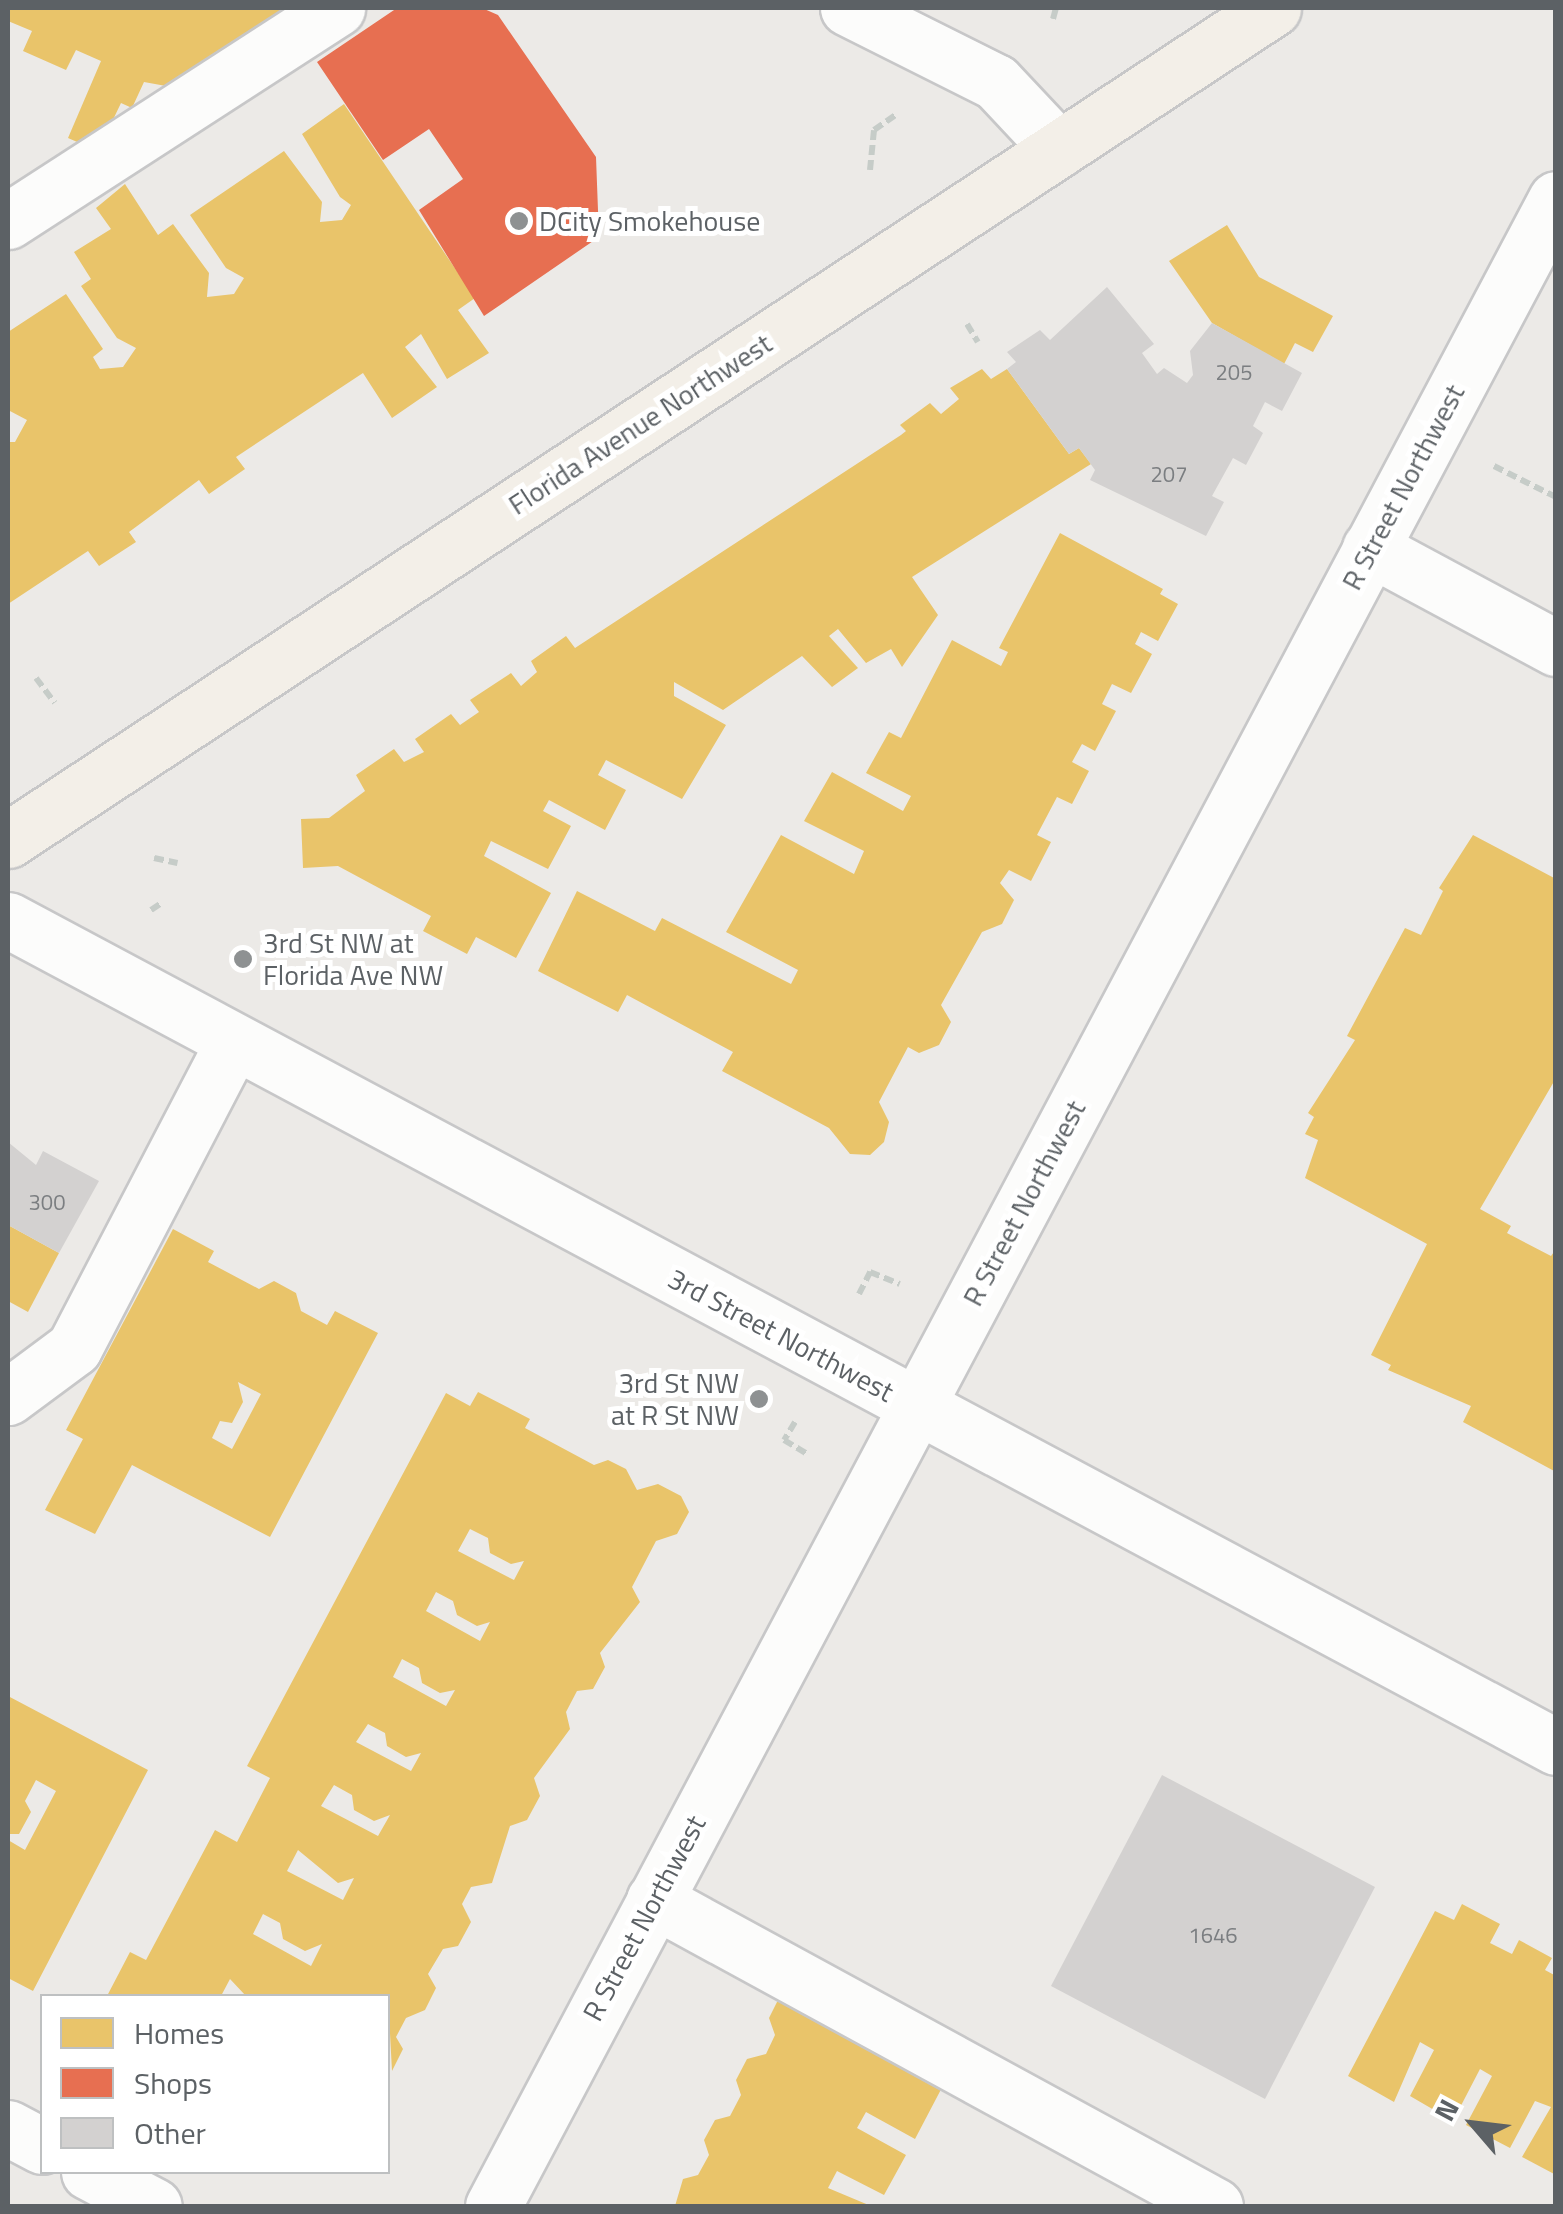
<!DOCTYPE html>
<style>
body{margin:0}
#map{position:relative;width:1563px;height:2214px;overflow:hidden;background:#eceae7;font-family:"Titillium Web",sans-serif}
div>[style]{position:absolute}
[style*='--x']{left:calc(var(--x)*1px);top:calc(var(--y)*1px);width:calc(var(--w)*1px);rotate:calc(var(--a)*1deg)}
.homes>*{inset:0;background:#e9c46a}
.shops>*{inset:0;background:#e76f51}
.building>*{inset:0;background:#d3d1d0}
.path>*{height:6px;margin-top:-3px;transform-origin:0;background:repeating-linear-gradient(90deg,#c6ccc8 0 10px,transparent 0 15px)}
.roads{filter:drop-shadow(2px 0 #c7c7c8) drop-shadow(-2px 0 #c7c7c8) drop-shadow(0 2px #c7c7c8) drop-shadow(0 -2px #c7c7c8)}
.minor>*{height:55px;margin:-27.5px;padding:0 27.5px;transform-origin:27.5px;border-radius:27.5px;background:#fcfcfb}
.major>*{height:55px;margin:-27.5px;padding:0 27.5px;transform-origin:27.5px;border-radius:27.5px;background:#f3efe8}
.dots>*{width:28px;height:28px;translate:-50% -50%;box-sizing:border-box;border:5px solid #fff;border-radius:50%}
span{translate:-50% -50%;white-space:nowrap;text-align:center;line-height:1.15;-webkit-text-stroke:10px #fff;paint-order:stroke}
.number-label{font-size:22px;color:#7b7e81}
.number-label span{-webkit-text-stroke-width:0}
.poi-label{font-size:28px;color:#5c6165}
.left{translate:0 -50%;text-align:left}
.right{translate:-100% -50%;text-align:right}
.street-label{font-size:28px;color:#5c6165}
.frame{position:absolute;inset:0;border:10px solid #5c6165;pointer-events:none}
.legend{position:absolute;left:40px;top:1994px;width:350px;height:180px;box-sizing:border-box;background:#fff;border:2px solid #bec0c1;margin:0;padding:12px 18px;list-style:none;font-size:30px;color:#5c6165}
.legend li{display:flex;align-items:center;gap:20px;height:50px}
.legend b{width:50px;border:2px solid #bec0c1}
.north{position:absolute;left:1423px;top:2074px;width:100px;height:100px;-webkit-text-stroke:8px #fff;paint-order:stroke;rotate:298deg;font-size:28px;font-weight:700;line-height:40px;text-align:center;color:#5c6165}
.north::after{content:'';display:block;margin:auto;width:35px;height:45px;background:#5c6165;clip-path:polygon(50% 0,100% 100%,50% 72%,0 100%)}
</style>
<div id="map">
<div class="homes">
<div style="clip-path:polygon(8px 8px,309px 8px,188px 90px,144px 82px,132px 108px,121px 103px,98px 151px,68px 138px,101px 61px,76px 50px,66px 70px,23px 51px,32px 31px,8px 21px)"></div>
<div style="clip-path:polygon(344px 104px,475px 298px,458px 310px,489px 353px,447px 379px,421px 334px,405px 347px,437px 387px,392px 418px,363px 373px,236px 457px,245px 469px,209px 494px,199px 480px,148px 518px,129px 532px,136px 542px,99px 566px,88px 551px,8px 604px,8px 442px,15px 442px,27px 420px,8px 410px,8px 332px,66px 294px,103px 349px,93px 357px,100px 369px,123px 367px,136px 348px,117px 338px,81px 286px,91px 279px,74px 252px,111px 229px,96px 208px,125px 184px,158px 235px,173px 224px,209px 273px,207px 297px,234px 294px,244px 278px,226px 268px,190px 215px,284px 151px,322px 202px,320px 222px,342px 220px,351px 205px,340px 197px,302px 134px)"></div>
<div style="clip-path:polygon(1227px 225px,1259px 277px,1333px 316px,1313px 352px,1295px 343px,1284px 364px,1212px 323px,1169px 261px)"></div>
<div style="clip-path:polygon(982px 369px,991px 379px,1007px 369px,1069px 454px,1079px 448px,1091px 464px,912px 577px,938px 615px,902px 667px,891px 649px,866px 663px,838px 629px,829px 636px,858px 668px,832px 687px,802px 656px,723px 710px,674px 682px,674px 696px,726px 725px,682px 799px,606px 760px,598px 775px,626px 790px,605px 830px,549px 800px,543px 811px,571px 826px,548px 869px,491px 841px,484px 856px,551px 893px,516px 958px,476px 937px,467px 954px,423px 931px,431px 916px,338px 866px,303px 868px,301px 819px,329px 818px,365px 791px,356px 775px,394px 749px,404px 762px,424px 752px,415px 739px,451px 714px,460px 725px,479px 712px,470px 700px,511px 673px,521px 686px,537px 672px,531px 661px,566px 636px,575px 648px,901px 435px,906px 431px,900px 425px,930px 403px,941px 414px,959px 399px,950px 388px)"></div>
<div style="clip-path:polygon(1060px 533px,1163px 589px,1160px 594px,1178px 604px,1158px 641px,1141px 632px,1135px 644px,1152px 654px,1131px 693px,1112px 684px,1102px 704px,1116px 711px,1095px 751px,1082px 744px,1072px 762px,1089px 771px,1072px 804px,1057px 797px,1037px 835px,1051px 842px,1031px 881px,1009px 870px,1000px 883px,1014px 900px,1002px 924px,982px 932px,941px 1005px,951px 1022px,939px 1045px,919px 1053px,908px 1047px,879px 1102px,889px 1122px,884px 1142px,870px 1155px,850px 1154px,829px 1128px,722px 1071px,733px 1052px,627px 995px,618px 1012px,538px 971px,577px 891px,655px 931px,662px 918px,791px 984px,798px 970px,726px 932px,781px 835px,854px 874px,864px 851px,804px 821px,832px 772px,903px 811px,911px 796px,866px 773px,889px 732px,901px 738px,952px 640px,1001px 666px,1008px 652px,999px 648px)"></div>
<div style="clip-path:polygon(1473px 835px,1556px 879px,1556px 1078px,1480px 1209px,1511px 1226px,1507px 1233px,1551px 1256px,1556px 1249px,1556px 1472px,1463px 1422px,1471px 1406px,1388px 1370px,1391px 1365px,1371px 1355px,1427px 1244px,1305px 1178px,1318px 1140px,1305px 1134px,1314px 1117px,1308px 1113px,1355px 1040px,1347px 1036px,1405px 928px,1421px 935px,1443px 891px,1439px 888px)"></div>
<div style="clip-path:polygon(8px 1225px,59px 1253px,28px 1312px,8px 1301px)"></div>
<div style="clip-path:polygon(evenodd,173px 1229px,214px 1251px,208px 1262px,259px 1289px,274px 1281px,296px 1293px,301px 1311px,327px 1325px,335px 1311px,378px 1333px,270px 1537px,132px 1465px,95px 1534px,45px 1510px,83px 1439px,66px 1430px,173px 1229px,238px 1382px,261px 1394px,232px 1449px,212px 1438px,220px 1421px,232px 1423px,243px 1402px,238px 1382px)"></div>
<div style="clip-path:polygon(evenodd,478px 1392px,530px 1419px,525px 1428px,594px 1465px,608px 1460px,626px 1469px,637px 1490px,658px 1484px,681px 1496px,689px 1512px,677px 1534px,656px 1541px,643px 1566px,632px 1587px,640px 1602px,600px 1653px,605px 1667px,593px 1689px,577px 1691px,566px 1712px,570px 1729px,534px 1778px,540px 1796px,527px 1820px,510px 1826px,492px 1883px,471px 1887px,462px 1904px,471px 1922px,458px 1946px,443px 1949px,428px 1974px,436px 1988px,425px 2010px,406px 2018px,396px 2037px,403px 2049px,392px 2071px,388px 1996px,246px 1996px,230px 1979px,221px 1996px,107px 1996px,130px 1952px,146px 1960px,215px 1830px,237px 1842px,270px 1778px,247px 1766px,446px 1393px,470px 1406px,478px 1392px,470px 1529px,488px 1538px,490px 1553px,511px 1564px,524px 1561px,514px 1580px,458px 1551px,470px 1529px,478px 1392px,436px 1592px,453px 1601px,457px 1615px,477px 1626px,490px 1622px,480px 1641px,426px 1611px,436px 1592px,478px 1392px,402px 1659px,419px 1668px,422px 1683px,440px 1693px,455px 1690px,446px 1706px,393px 1677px,402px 1659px,478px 1392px,368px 1724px,385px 1733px,387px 1746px,406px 1757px,421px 1753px,411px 1771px,356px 1742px,368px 1724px,478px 1392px,334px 1785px,352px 1795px,354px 1810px,374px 1821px,390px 1815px,378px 1836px,321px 1806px,334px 1785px,478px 1392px,298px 1850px,338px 1883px,354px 1878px,343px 1900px,287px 1871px,298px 1850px,478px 1392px,263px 1914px,280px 1923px,283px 1939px,305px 1951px,322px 1944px,311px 1966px,253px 1934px,263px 1914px)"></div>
<div style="clip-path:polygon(8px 1696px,148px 1770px,33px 1991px,8px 1978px,8px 1840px,25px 1850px,56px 1791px,36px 1780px,25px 1801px,31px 1812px,19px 1834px,8px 1834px)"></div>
<div style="clip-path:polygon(1462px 1904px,1500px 1924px,1490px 1943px,1512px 1954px,1519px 1940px,1552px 1958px,1545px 1970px,1556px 1976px,1556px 2175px,1522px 2157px,1551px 2107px,1535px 2101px,1510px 2148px,1466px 2125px,1492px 2076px,1480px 2069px,1453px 2121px,1410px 2096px,1434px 2050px,1420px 2042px,1394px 2102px,1348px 2076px,1435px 1911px,1454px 1920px)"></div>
<div style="clip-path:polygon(797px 1996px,947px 2078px,915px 2139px,866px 2112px,857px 2128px,906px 2155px,884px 2195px,837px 2171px,828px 2188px,871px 2206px,675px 2206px,683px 2179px,698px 2175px,709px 2155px,704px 2140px,715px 2120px,730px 2116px,741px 2095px,736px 2080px,747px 2059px,766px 2054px,775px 2035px,769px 2018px,777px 2002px)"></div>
</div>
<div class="shops">
<div style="clip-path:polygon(397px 8px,482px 8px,498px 15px,596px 157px,599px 237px,484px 316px,419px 210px,463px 179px,429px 129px,383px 160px,317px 62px)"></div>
</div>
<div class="building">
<div style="clip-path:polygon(1107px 287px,1154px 344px,1142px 353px,1157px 374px,1164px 368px,1187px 383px,1193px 375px,1190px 351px,1212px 323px,1302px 373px,1282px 411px,1265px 402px,1253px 426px,1263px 433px,1246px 465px,1233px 458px,1212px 496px,1224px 502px,1206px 536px,1090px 480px,1095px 470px,1079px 448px,1069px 454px,1007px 369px,1016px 362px,1007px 352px,1040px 330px,1050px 340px)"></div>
<div style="clip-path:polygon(8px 1142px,36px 1165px,43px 1151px,99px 1181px,59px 1253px,8px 1225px)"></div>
<div style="clip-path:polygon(1162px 1775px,1375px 1887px,1265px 2099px,1051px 1986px)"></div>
</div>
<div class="path">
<div style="--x:1053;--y:19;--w:11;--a:-75"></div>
<div style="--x:870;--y:170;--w:40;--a:-84.3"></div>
<div style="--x:874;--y:130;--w:28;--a:-35"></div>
<div style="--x:967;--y:324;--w:21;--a:59"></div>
<div style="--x:1494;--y:466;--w:69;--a:26.6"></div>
<div style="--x:36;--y:678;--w:31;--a:53"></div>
<div style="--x:154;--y:858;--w:24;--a:12"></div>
<div style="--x:151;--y:910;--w:14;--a:-34"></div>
<div style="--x:859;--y:1294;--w:25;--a:-63"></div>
<div style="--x:870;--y:1272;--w:32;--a:22"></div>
<div style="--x:795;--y:1422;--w:21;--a:121"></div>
<div style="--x:784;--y:1440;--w:27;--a:31"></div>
</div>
<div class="roads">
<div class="minor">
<div style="--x:848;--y:8;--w:165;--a:26.6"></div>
<div style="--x:996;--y:82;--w:92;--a:46.8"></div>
<div style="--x:8;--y:221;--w:392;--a:-32.9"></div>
<div style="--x:1370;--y:548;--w:211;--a:28.3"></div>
<div style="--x:8;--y:920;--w:1755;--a:28.11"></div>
<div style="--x:8;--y:1397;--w:82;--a:-36.6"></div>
<div style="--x:74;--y:1348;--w:344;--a:-62.5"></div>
<div style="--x:654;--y:1900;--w:639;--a:28.61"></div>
<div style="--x:8;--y:2128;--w:38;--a:28"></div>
<div style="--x:89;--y:2172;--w:73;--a:27.6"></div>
<div style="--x:493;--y:2206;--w:2271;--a:-62.09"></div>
</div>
<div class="major">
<div style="--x:8;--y:840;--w:1514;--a:-33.33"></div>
</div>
</div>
<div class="dots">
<div style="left:519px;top:221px;background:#8e9192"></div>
<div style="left:243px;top:959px;background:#8e9192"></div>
<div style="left:759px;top:1399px;background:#8e9192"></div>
</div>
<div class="number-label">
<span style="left:1234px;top:373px">205</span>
<span style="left:1169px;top:475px">207</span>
<span style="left:47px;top:1203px">300</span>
<span style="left:1213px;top:1936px">1646</span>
</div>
<div class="poi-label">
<span class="left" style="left:539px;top:221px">DCity Smokehouse</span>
<span class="left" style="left:263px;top:959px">3rd St NW at<br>Florida Ave NW</span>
<span class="right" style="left:739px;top:1399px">3rd St NW<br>at R St NW</span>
</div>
<div class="street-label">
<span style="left:640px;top:424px;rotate:-33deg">Florida Avenue Northwest</span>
<span style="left:1403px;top:487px;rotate:-62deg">R Street Northwest</span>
<span style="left:1024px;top:1203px;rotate:-62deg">R Street Northwest</span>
<span style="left:781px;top:1335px;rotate:28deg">3rd Street Northwest</span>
<span style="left:644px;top:1918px;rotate:-62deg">R Street Northwest</span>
</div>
<div class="frame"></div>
<ul class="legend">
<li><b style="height:28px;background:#e9c46a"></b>Homes</li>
<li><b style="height:28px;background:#e76f51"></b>Shops</li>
<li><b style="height:28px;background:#d3d1d0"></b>Other</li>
</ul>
<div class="north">N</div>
</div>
